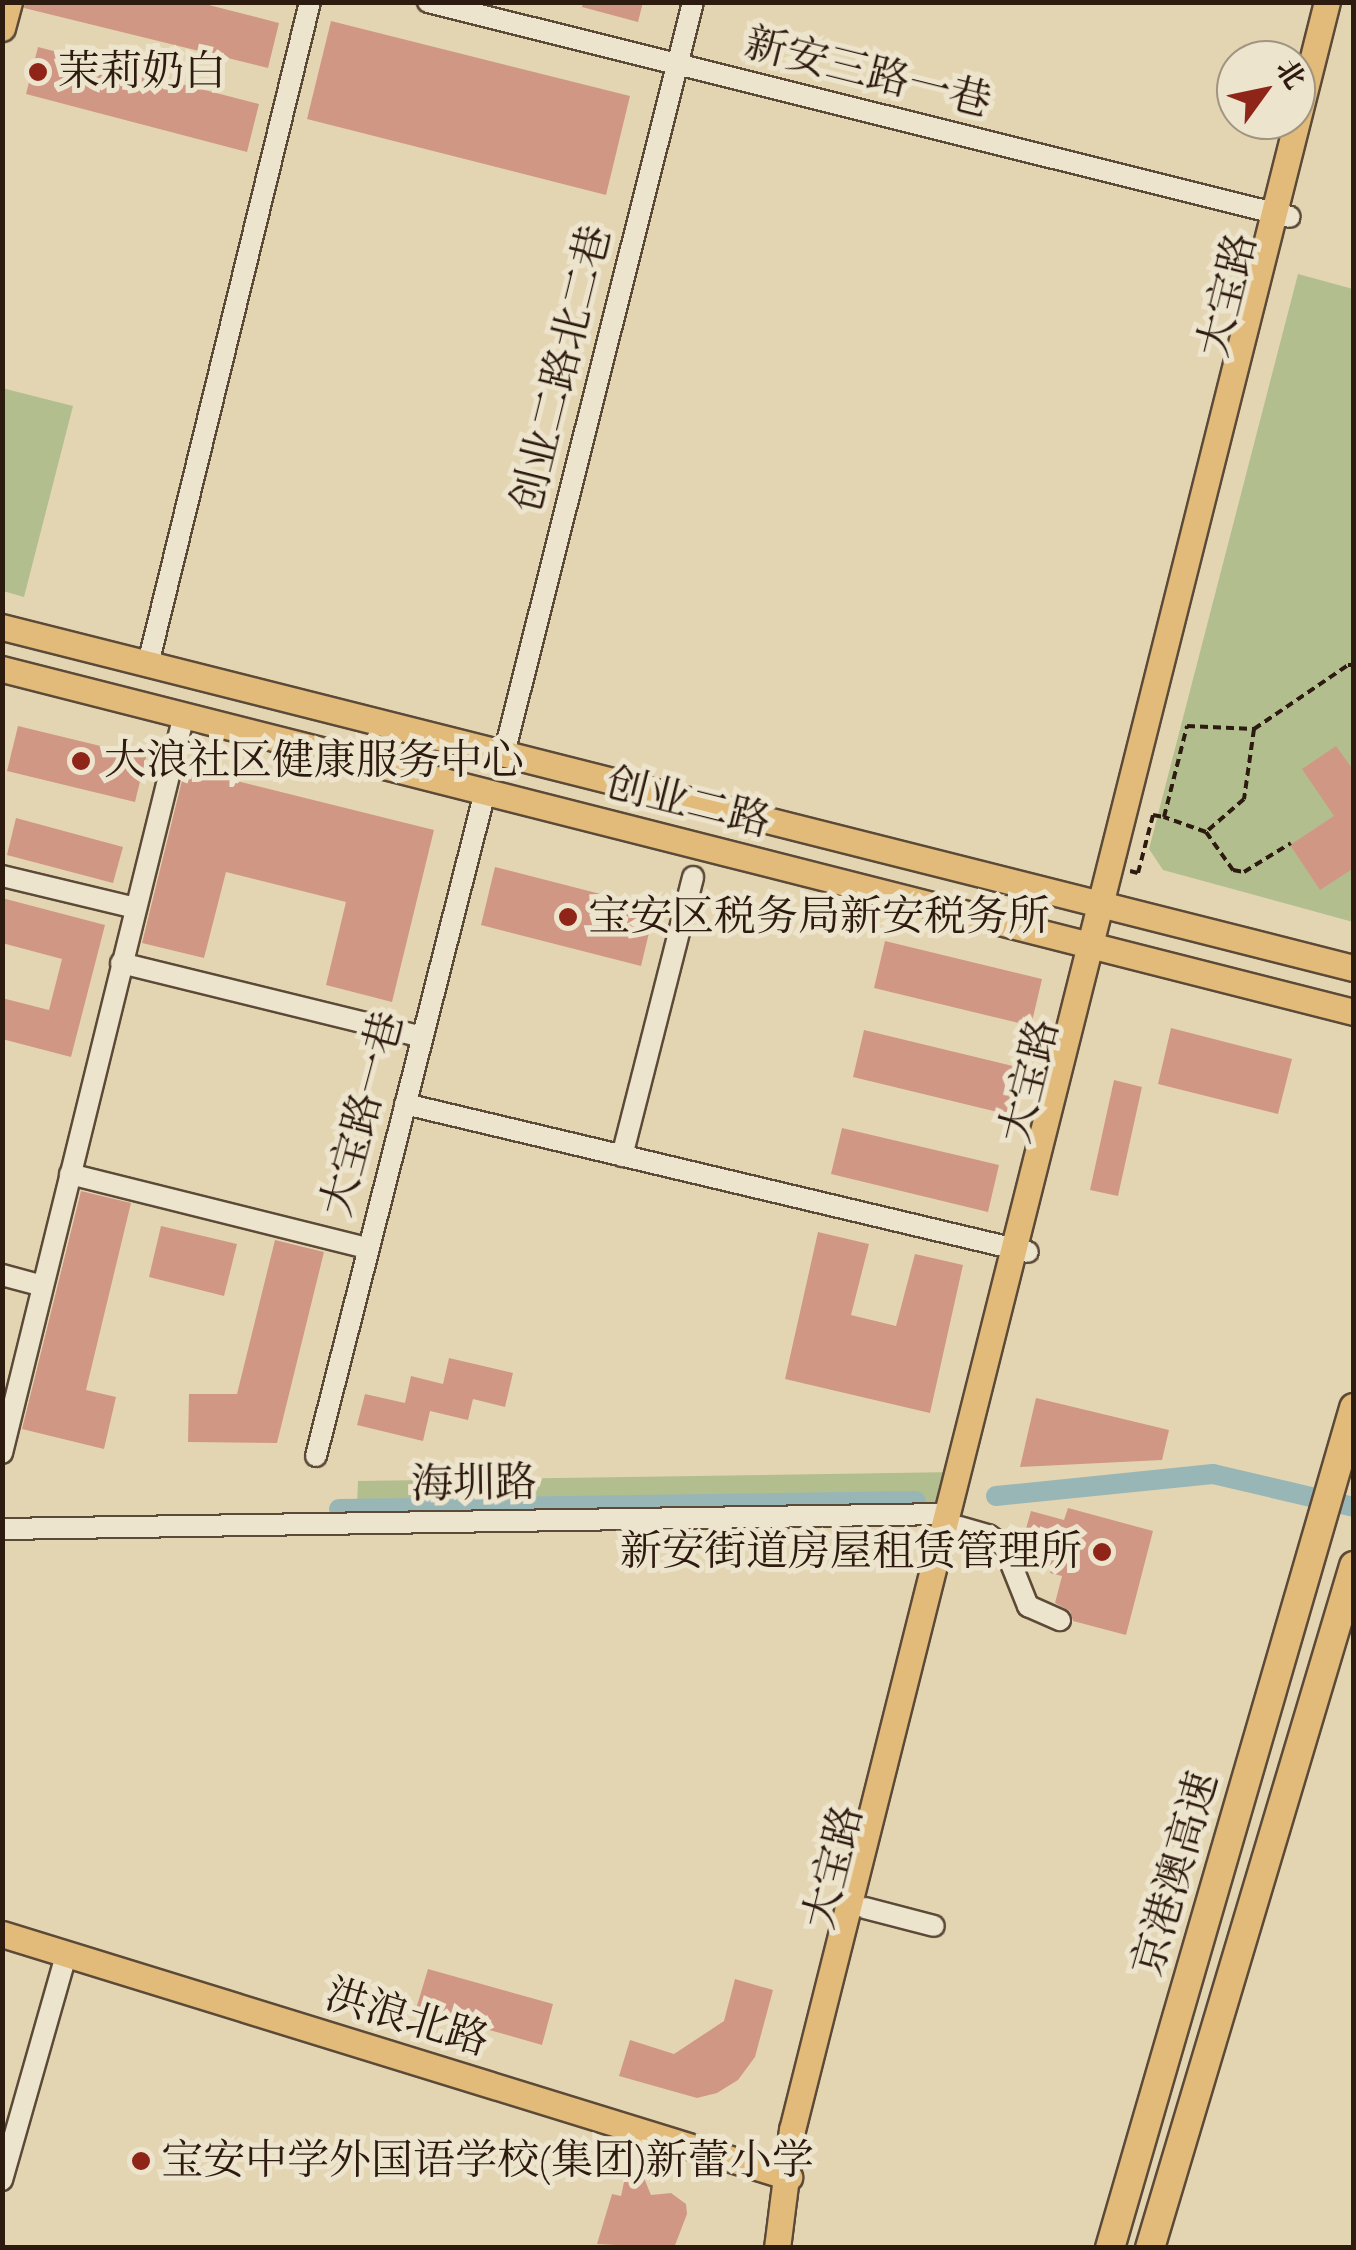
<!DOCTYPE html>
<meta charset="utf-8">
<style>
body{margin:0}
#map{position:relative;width:1356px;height:2250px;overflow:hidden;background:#e4d5b2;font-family:"IM FELL Double Pica","Noto Serif SC",serif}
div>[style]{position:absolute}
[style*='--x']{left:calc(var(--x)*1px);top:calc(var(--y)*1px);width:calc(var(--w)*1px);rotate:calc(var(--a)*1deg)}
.green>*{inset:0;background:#b2be8e}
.canal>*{height:20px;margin:-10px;padding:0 10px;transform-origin:10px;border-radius:10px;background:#99b6b6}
.building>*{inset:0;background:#d09884}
.path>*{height:4px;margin-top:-2px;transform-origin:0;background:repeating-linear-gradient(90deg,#2e1b10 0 8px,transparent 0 13px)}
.roads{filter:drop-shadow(2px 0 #5c4a38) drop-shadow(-2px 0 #5c4a38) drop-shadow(0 2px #5c4a38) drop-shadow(0 -2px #5c4a38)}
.minor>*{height:20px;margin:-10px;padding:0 10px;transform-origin:10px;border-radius:10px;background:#ede4cd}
.major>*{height:25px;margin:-12.5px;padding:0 12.5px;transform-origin:12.5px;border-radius:12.5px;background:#e2ba79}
.highway>*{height:28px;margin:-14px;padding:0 14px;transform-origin:14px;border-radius:14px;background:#e2ba79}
.dots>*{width:28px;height:28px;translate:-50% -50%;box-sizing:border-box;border:5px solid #ede4cd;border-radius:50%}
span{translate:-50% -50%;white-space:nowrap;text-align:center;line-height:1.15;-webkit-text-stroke:10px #ede4cd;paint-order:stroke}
.poi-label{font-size:42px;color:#2e1b10}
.left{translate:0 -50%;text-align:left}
.right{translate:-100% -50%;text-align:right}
.street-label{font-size:42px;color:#2e1b10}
.frame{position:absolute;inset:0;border:5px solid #2e1b10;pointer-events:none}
.north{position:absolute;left:1216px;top:40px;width:100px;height:100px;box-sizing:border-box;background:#ede4cd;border:2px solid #a19481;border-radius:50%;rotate:57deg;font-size:28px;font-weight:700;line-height:40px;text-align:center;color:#2e1b10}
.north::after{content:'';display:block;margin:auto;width:35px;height:45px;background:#8f2418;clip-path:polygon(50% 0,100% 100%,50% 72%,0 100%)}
</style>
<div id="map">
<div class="green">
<div style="clip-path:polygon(1298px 274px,1353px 289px,1353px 922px,1163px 870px,1149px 849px)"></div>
<div style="clip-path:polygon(2px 388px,73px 406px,24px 597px,3px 591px)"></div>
<div style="clip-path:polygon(957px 1472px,946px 1514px,356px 1530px,358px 1481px)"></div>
</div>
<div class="canal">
<div style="--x:996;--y:1496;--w:218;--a:-5.8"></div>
<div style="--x:1213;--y:1474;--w:145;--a:13.2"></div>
<div style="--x:339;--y:1509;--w:577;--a:-0.79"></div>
</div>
<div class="building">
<div style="clip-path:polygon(25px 2px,197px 2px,279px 23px,268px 68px,24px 8px)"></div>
<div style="clip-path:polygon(583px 2px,643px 2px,638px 22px,582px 7px)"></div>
<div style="clip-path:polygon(331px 21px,630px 96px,606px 195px,307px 119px)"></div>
<div style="clip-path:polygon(38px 47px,259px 104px,247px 152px,26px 94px)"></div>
<div style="clip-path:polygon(18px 726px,146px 757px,135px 802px,7px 771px)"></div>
<div style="clip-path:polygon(1336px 746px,1354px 771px,1354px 868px,1320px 890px,1290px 845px,1334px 816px,1302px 769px)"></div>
<div style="clip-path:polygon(185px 768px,434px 830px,392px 1002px,326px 985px,346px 902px,226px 872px,204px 958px,142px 943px)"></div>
<div style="clip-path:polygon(16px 818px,123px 847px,113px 883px,7px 855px)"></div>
<div style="clip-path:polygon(495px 867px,655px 908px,641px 966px,481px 925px)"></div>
<div style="clip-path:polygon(2px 898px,105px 925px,71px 1057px,2px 1039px,2px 998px,49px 1010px,62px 959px,2px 943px)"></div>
<div style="clip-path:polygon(885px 941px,1042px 979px,1031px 1026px,874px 988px)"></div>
<div style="clip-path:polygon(1171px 1028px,1292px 1059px,1278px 1114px,1158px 1084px)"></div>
<div style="clip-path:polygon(864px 1030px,1021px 1068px,1010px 1115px,853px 1077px)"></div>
<div style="clip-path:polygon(1114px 1080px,1142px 1087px,1118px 1196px,1090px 1190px)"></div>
<div style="clip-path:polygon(842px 1128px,999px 1165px,988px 1212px,831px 1174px)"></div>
<div style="clip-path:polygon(81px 1191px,131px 1203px,86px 1390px,116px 1397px,104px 1449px,22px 1429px)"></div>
<div style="clip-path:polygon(161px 1226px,237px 1244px,224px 1296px,149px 1277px)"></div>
<div style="clip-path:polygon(818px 1232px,869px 1244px,851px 1315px,896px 1326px,915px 1254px,963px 1265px,930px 1413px,785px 1379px)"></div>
<div style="clip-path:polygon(275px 1240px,324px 1252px,277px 1443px,188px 1442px,189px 1394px,237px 1394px)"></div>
<div style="clip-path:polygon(449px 1358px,513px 1373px,505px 1407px,473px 1399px,468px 1420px,430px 1411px,423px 1441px,357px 1425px,365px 1394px,405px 1403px,411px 1376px,443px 1384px)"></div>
<div style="clip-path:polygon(1036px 1398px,1169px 1430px,1162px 1460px,1020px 1467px)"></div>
<div style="clip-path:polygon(1068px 1508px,1153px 1531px,1126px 1635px,1073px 1621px,1070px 1611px,1055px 1603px,1062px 1576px,1050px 1573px,1052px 1568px,1024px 1560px,1020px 1550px,1031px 1511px,1064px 1520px)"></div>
<div style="clip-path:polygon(428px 1969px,553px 2004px,542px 2045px,416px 2009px)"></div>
<div style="clip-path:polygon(735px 1979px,773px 1990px,755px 2057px,738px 2080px,717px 2093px,697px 2098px,619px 2076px,630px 2040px,674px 2054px,724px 2021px)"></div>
<div style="clip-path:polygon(626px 2173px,644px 2178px,651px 2195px,671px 2193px,686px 2204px,687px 2214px,674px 2248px,597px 2244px,612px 2194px,621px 2196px)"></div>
</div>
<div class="path">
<div style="--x:1254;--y:729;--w:71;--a:98.1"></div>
<div style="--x:1244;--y:799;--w:50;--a:139"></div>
<div style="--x:1206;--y:832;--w:45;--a:-160.3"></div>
<div style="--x:1164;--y:817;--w:94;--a:-75.8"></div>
<div style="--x:1187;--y:726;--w:67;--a:2.6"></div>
<div style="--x:1254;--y:729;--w:114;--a:-34.2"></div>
<div style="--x:1348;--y:665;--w:6;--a:0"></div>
<div style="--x:1206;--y:832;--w:47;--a:54.6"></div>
<div style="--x:1233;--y:870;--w:11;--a:10"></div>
<div style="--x:1244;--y:872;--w:55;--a:-31.7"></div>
<div style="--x:1130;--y:871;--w:8;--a:14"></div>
<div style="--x:1138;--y:873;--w:60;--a:-75.5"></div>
<div style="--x:1153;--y:815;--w:11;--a:10"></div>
</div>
<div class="roads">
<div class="minor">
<div style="--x:428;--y:2;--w:888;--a:14"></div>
<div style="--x:148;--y:664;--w:682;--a:-76.25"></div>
<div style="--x:504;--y:754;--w:775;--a:-75.89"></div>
<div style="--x:2;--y:876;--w:137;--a:13.5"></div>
<div style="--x:121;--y:963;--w:310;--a:13.8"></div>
<div style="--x:405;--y:1104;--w:640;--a:13.36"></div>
<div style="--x:622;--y:1156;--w:288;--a:-75.7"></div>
<div style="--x:70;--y:1174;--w:306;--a:14"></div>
<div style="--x:2;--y:1275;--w:42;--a:15"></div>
<div style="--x:2;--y:1453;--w:760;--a:-76.15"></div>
<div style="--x:316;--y:1456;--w:685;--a:-75.72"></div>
<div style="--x:960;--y:1527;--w:29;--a:16"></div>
<div style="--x:988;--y:1535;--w:19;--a:35"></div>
<div style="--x:1004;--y:1546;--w:65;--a:68.2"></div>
<div style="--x:1028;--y:1606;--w:35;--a:24"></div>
<div style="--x:2;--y:1529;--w:944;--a:-0.91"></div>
<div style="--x:865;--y:1908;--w:71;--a:14.6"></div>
<div style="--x:2;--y:2180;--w:234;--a:-74.1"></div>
</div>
<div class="major">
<div style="--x:2;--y:28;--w:27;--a:-75"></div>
<div style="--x:2;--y:627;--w:1394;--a:14.16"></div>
<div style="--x:2;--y:669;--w:1395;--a:14.24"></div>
<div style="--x:2;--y:1934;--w:824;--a:17.16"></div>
<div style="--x:777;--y:2248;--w:119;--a:-82.8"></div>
<div style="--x:792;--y:2130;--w:2194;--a:-75.89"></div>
</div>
<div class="highway">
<div style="--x:1110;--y:2248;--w:875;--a:-73.8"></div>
<div style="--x:1150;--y:2248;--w:712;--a:-73.35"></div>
</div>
</div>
<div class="dots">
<div style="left:38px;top:72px;background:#8f2418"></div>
<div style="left:81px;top:761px;background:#8f2418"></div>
<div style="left:568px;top:917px;background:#8f2418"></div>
<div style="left:1102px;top:1552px;background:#8f2418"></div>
<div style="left:141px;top:2161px;background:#8f2418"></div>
</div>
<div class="poi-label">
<span class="left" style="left:58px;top:72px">茉莉奶白</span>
<span class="left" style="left:104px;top:761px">大浪社区健康服务中心</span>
<span class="left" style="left:588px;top:917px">宝安区税务局新安税务所</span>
<span class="right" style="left:1082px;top:1552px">新安街道房屋租赁管理所</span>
<span class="left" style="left:161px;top:2161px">宝安中学外国语学校(集团)新蕾小学</span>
</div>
<div class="street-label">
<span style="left:868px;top:73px;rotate:14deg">新安三路一巷</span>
<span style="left:1228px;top:295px;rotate:-76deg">大宝路</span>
<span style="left:562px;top:369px;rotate:-76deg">创业二路北二巷</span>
<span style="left:688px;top:803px;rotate:14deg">创业二路</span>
<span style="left:1030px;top:1081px;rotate:-76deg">大宝路</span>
<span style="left:363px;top:1114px;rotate:-75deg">大宝路一巷</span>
<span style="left:474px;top:1484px;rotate:-1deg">海圳路</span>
<span style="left:834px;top:1867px;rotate:-76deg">大宝路</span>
<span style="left:1176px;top:1874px;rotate:-74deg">京港澳高速</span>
<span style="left:407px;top:2018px;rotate:17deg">洪浪北路</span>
</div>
<div class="frame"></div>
<div class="north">北</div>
</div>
